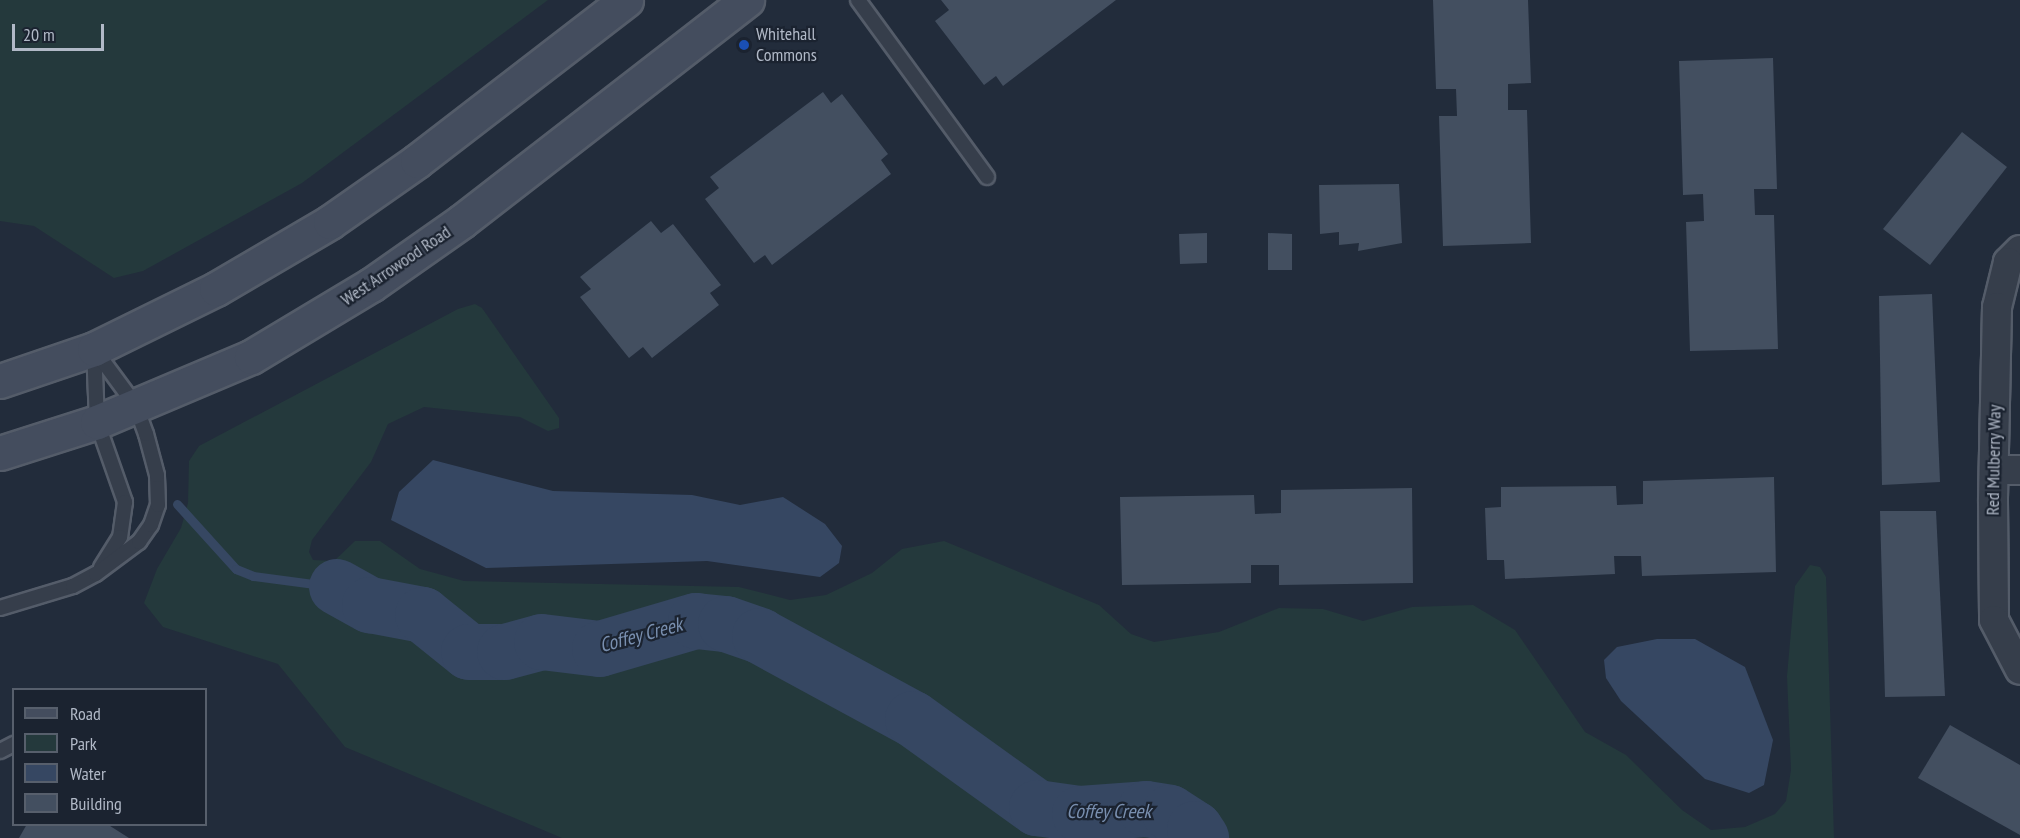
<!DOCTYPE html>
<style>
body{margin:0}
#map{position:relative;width:2020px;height:838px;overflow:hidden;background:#222c3b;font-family:"PT Sans Narrow",sans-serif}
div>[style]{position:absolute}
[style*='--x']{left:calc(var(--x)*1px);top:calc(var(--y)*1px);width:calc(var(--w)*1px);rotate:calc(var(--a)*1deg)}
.green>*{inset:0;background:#24393c}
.water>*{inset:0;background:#364762}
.stream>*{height:9px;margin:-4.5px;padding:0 4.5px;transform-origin:4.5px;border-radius:4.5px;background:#364762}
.river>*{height:56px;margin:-28px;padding:0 28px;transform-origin:28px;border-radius:28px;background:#364762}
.building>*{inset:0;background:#434f60}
.roads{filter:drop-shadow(2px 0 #545c69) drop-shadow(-2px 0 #545c69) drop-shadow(0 2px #545c69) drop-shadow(0 -2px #545c69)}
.lane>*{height:14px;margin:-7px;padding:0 7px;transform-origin:7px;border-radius:7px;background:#363e4b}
.street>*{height:28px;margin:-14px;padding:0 14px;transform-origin:14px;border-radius:14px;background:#363e4b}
.secondary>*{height:33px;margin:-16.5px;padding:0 16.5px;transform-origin:16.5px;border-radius:16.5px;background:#444d5e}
.dots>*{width:16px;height:16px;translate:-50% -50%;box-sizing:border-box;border:3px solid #1b2330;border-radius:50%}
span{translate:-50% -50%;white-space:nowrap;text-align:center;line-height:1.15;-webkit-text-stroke:4.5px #1b2330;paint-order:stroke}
.poi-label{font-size:18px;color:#b1b9c7}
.left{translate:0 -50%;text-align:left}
.street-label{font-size:18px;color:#b1b9c7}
.water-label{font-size:20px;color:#798faf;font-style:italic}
.legend{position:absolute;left:12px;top:688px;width:195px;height:138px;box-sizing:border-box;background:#1b2330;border:2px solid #575f6c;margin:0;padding:8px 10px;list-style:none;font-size:18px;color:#b1b9c7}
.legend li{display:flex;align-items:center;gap:12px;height:30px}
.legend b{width:30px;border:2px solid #575f6c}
.scale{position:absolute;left:12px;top:24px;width:92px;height:27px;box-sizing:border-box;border:3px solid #b1b9c7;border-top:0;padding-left:8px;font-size:18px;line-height:21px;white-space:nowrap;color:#b1b9c7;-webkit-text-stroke:4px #1b2330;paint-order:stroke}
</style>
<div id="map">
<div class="green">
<div style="clip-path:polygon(0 0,548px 0,302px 183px,143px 271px,114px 278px,34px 226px,0 221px)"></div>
<div style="clip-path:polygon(475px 304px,482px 308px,559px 418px,559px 428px,548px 431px,520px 417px,424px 407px,388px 424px,371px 462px,312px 540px,309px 552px,313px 560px,334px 561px,355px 541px,380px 541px,420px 569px,464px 581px,739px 587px,790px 600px,826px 595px,872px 573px,902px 549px,944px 541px,1099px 605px,1131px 634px,1154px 642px,1219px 632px,1279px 608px,1323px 609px,1363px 621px,1412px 607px,1473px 605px,1515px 630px,1585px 732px,1626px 755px,1682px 810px,1711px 830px,1745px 827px,1775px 814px,1786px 801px,1791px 770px,1787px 676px,1795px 586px,1810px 565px,1820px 567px,1826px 577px,1834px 838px,562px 838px,345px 747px,278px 664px,163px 627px,144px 603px,157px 569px,181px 528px,188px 503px,189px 461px,199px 446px,458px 309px)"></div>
</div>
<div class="water">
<div style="clip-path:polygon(433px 460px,553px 491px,692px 495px,740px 505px,783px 497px,825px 524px,842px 546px,839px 563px,820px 577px,707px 561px,486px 568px,391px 520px,399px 492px)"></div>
<div style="clip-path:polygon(1657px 639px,1695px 639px,1745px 667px,1773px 740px,1764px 785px,1749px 793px,1705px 779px,1621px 701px,1606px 678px,1604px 660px,1617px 647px)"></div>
</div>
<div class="stream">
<div style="--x:177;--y:504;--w:88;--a:47.8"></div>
<div style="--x:236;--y:569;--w:18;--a:22"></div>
<div style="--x:253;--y:576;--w:85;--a:7.5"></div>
</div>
<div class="river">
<div style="--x:337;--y:587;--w:38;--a:29"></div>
<div style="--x:370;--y:605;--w:54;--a:10.7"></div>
<div style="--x:423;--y:615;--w:59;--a:38.8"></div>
<div style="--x:469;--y:652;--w:36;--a:0"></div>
<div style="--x:505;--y:652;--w:38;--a:-15"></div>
<div style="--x:542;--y:642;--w:58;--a:6.9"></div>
<div style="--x:600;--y:649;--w:100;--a:-16.3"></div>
<div style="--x:696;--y:621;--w:30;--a:6"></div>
<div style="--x:726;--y:624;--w:36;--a:19"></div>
<div style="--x:760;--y:636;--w:174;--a:28.5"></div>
<div style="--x:913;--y:719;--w:153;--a:35.7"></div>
<div style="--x:1037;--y:808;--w:43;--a:7.9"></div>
<div style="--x:1080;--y:814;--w:66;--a:-4.3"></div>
<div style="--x:1146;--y:809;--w:24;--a:9"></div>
<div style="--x:1170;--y:813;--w:30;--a:33"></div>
<div style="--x:1195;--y:829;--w:11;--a:56"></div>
</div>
<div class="building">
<div style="clip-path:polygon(941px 0,1116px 0,1003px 86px,996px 76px,984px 85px,935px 21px,949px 10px)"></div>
<div style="clip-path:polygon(1433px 0,1528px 0,1531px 83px,1508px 84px,1508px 110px,1527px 110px,1531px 243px,1443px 246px,1439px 116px,1457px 116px,1456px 89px,1436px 89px)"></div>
<div style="clip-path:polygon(1773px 58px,1777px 189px,1754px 189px,1755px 215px,1774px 215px,1778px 349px,1690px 351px,1686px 222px,1704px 221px,1703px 194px,1683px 195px,1679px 61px)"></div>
<div style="clip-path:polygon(823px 92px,831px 103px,842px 94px,888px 154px,881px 160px,891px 174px,772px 265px,765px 255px,754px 263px,705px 199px,719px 188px,710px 177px)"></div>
<div style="clip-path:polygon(1962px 132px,2007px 167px,1930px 265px,1883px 229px)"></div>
<div style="clip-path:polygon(1399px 184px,1402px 243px,1358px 251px,1359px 243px,1339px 245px,1339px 232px,1320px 234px,1319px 185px)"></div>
<div style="clip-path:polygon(651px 221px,661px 233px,673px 224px,721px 285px,710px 293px,719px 305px,652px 358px,643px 347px,629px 358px,580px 297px,591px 289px,580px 277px)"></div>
<div style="clip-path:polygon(1207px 233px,1207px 263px,1180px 264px,1179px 234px)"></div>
<div style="clip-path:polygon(1268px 233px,1292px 234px,1292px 270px,1268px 270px)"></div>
<div style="clip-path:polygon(1932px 294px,1940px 482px,1882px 485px,1879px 296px)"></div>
<div style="clip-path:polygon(1774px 477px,1776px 572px,1642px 576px,1641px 556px,1614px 556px,1615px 574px,1505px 579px,1504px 560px,1487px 560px,1485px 508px,1501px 507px,1501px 487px,1616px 486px,1617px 505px,1643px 504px,1643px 481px)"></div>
<div style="clip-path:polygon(1412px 488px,1413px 583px,1279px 585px,1279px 565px,1251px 565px,1251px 583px,1122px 585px,1120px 497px,1254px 495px,1255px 514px,1281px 513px,1281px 490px)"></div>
<div style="clip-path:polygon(1880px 511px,1936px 511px,1945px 696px,1885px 697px)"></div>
<div style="clip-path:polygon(1950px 725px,2020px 765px,2020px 835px,1918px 778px)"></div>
<div style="clip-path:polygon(27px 824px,107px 824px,129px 838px,19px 838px)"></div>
</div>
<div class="roads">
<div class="lane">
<div style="--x:858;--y:0;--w:219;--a:53.9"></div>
<div style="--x:94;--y:349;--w:73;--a:87.6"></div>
<div style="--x:97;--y:422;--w:85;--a:70.7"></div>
<div style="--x:125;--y:502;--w:35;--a:98"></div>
<div style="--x:120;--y:537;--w:36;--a:122"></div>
<div style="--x:0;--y:608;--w:76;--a:-16.8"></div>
<div style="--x:73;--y:586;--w:26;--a:-28"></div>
<div style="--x:96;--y:574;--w:54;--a:-36.7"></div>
<div style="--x:139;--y:542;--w:21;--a:-55"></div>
<div style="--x:151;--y:525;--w:21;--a:-71"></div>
<div style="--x:158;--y:505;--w:30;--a:-92"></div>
<div style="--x:157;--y:475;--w:42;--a:-105"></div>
<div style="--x:146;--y:434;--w:30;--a:-110"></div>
<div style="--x:136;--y:406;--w:71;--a:-126.4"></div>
<div style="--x:0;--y:751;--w:16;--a:-27"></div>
</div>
<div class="street">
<div style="--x:2020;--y:250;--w:17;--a:135"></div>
<div style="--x:2008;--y:262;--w:46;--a:103.7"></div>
<div style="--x:1997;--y:307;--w:194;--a:91.2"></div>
<div style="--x:1993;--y:501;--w:119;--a:89.5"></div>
<div style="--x:1994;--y:620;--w:56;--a:62.5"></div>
<div style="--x:1994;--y:470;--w:26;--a:0"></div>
</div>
<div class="secondary">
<div style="--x:0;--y:381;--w:99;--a:-18.8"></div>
<div style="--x:94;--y:349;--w:136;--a:-26.2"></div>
<div style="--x:216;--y:289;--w:132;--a:-30.4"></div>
<div style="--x:330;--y:222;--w:106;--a:-35"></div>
<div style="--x:417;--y:161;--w:264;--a:-37.6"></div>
<div style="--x:0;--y:453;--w:102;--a:-17.7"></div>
<div style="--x:97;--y:422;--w:167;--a:-22.9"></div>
<div style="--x:251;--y:357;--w:140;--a:-31"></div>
<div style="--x:371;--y:285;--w:111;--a:-35.1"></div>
<div style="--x:462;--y:221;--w:361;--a:-37.8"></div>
</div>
</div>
<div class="dots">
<div style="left:744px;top:45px;background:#1a4fb4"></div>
</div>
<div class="poi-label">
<span class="left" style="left:756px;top:45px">Whitehall<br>Commons</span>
</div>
<div class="street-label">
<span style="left:396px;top:266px;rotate:-34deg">West Arrowood Road</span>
<span style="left:1994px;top:460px;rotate:-89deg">Red Mulberry Way</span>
</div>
<div class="water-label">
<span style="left:641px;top:635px;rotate:-15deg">Coffey Creek</span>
<span style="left:1109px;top:811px">Coffey Creek</span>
</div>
<ul class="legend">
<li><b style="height:8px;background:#444d5e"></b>Road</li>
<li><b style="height:16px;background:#24393c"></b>Park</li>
<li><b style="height:16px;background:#364762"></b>Water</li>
<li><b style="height:16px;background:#434f60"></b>Building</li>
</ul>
<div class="scale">20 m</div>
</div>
